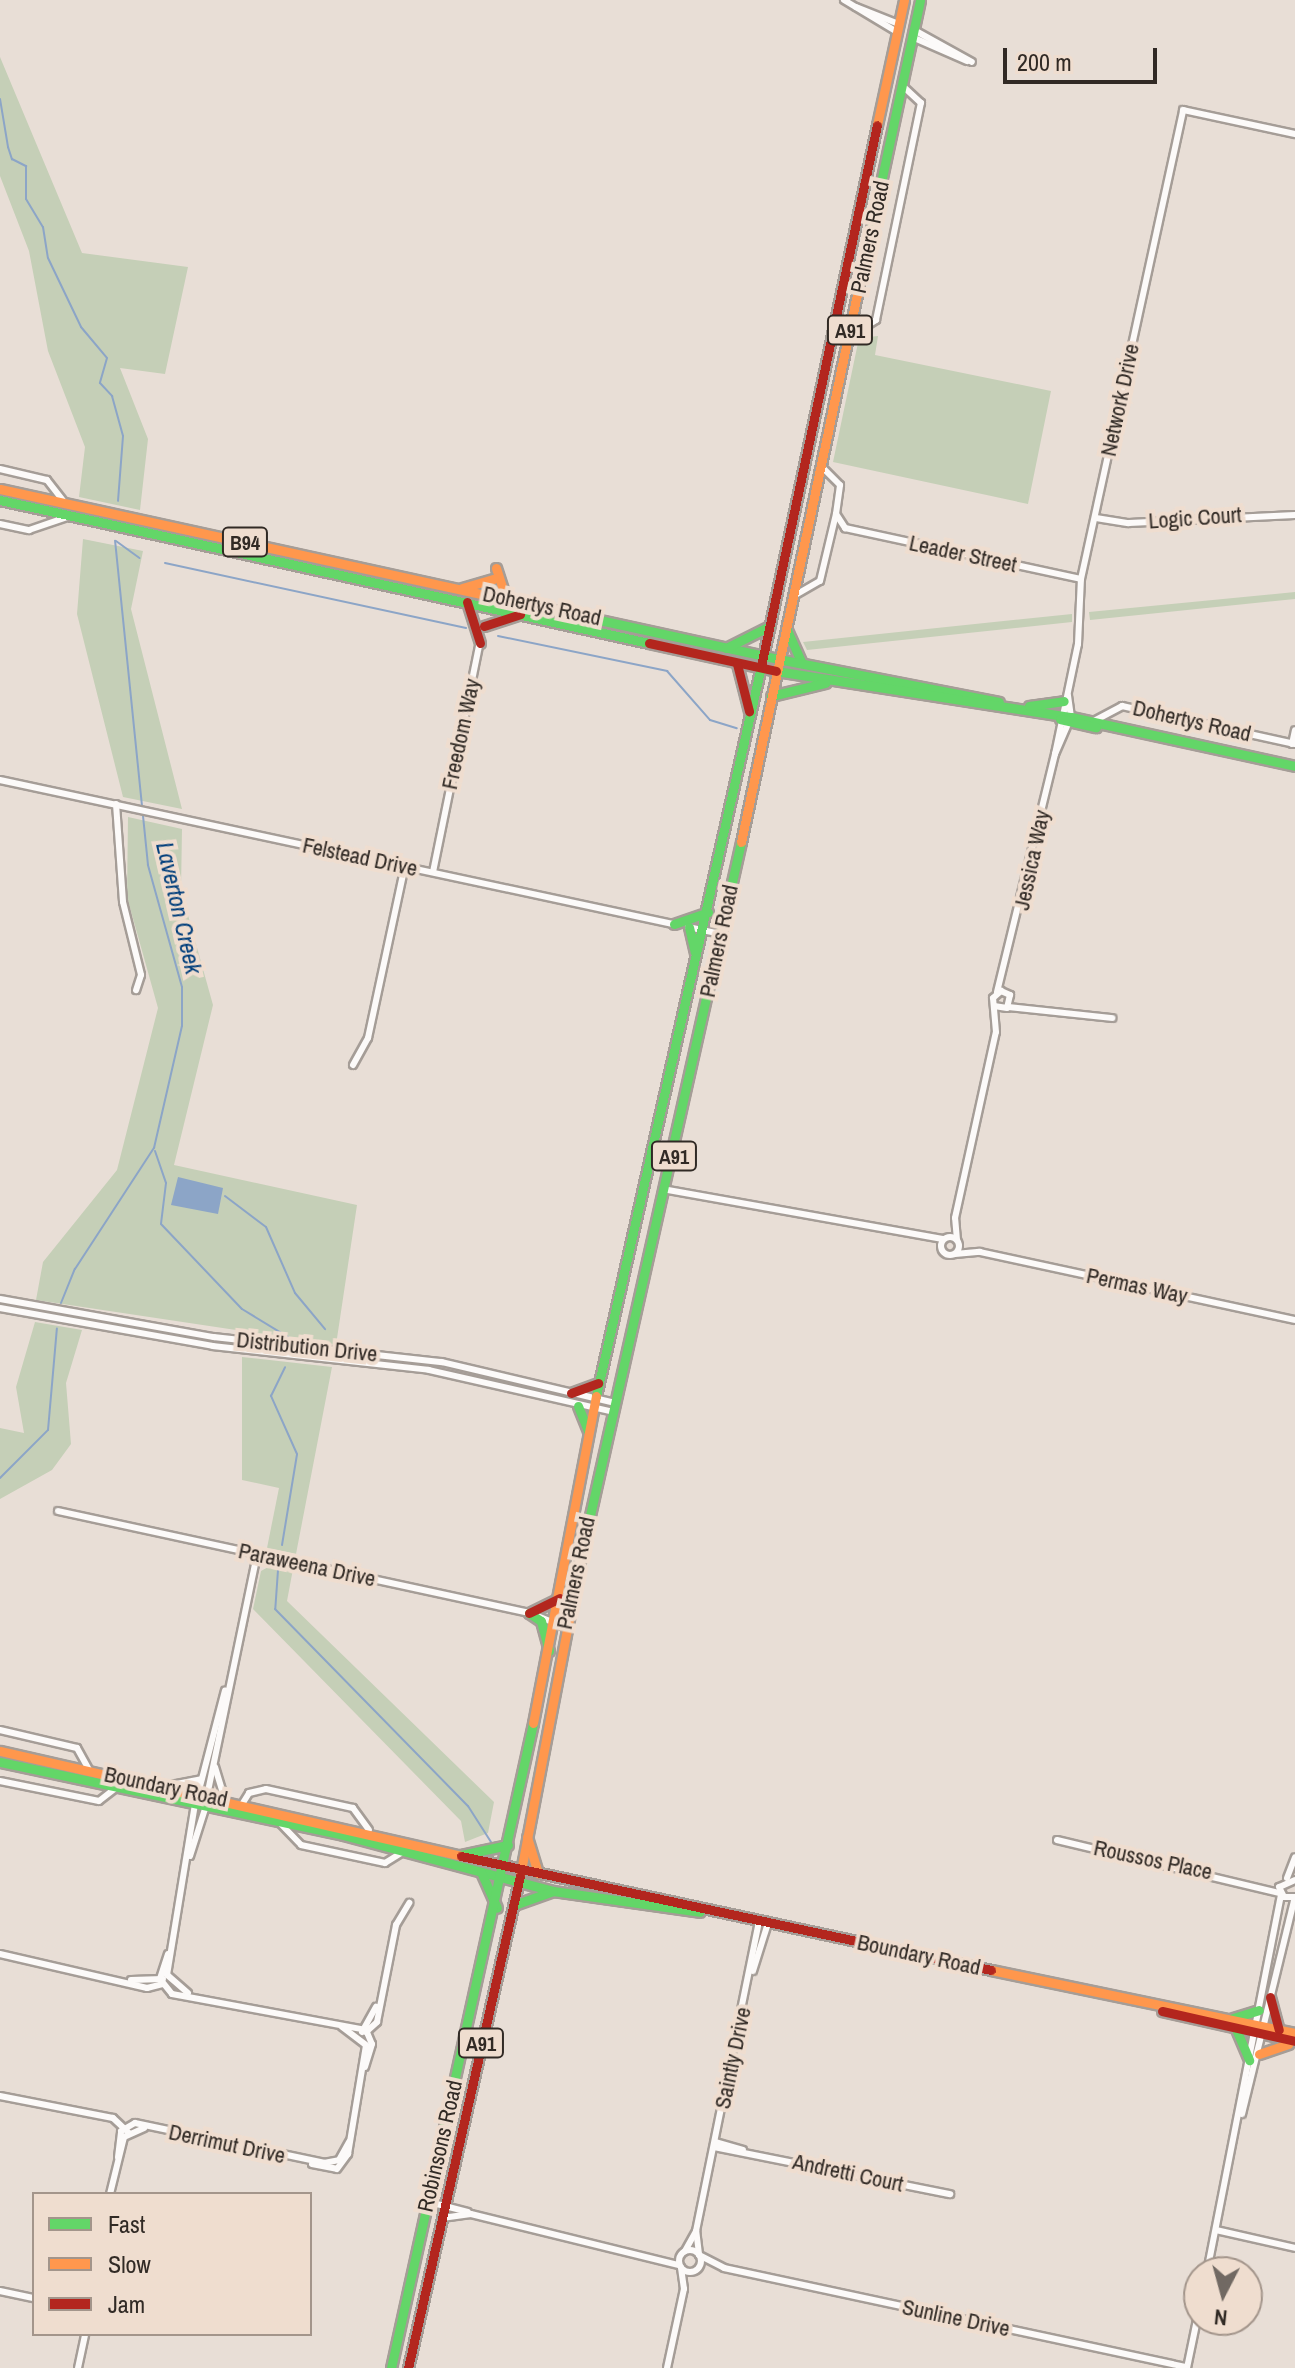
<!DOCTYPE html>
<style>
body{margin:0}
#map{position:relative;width:1295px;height:2368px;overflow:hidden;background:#e8ded6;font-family:"Archivo Narrow",sans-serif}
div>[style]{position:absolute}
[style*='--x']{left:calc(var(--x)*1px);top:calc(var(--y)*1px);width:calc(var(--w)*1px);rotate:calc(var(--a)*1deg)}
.green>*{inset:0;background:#c5cfb7}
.water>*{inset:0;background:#8ca5c7}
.stream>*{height:2px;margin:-1px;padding:0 1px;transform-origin:1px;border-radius:1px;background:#8ca5c7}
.roads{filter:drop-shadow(2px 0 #a59d97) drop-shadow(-2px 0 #a59d97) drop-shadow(0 2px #a59d97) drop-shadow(0 -2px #a59d97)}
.street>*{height:6px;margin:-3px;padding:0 3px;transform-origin:3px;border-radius:3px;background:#fcfaf9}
.street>.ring{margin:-3px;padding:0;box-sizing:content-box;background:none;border:6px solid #fcfaf9;border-radius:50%}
.fast>*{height:9px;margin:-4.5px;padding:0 4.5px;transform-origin:4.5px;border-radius:4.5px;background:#63d668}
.slow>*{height:9px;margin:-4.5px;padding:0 4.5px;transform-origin:4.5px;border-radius:4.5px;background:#ff974d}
.jam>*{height:9px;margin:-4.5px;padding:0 4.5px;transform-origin:4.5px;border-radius:4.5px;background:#b3261e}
span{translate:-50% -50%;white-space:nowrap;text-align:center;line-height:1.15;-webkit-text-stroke:8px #efddcf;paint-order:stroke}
.shield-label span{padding:2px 6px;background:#efddcf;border:2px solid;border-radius:6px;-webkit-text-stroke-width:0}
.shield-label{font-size:20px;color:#312a25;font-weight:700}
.street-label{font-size:22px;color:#312a25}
.water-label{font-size:24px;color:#003e7b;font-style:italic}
.legend{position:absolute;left:32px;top:2192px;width:280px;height:144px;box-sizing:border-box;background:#efddcf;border:2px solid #a3958b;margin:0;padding:10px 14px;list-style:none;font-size:24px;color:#312a25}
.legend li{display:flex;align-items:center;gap:16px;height:40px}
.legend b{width:40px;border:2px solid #a3958b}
.north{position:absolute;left:1183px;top:2256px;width:80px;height:80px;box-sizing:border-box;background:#efddcf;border:2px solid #a3958b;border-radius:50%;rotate:186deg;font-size:22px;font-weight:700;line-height:32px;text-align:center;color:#312a25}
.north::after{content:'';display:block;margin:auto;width:28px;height:36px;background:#716963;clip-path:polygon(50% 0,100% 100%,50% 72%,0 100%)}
.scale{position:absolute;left:1003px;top:48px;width:154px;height:36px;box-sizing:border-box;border:4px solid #312a25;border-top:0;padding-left:10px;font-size:24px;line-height:28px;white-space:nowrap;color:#312a25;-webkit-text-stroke:6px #efddcf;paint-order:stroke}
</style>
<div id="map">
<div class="green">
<div style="clip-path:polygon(0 57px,82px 253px,188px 267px,165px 374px,120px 368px,148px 439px,140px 510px,79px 497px,85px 447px,48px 351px,29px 251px,0 176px)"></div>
<div style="clip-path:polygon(878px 336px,875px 355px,1051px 391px,1028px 504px,833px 462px,859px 338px)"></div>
<div style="clip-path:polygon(83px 539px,143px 551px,131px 609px,182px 809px,123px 797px,77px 614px)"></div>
<div style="clip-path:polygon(1295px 592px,1295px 599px,1090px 620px,1089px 612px)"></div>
<div style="clip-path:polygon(1072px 614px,1072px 622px,807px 650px,803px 642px)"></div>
<div style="clip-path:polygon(128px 817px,182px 829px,181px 890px,213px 1005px,174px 1165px,357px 1205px,336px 1345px,36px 1300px,43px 1262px,117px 1170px,158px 1008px,127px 897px)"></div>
<div style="clip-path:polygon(35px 1322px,82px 1330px,66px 1383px,71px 1444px,52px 1470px,0 1499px,0 1428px,24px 1433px,16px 1387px)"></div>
<div style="clip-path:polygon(242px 1357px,332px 1367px,296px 1554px,267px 1548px,279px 1488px,242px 1480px)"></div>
<div style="clip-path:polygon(272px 1565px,293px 1569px,287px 1601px,494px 1802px,488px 1833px,465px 1842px,461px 1821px,253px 1609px,261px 1571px)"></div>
</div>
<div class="water">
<div style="clip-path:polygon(178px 1177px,223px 1188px,218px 1214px,171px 1205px)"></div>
</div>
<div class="stream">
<div style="--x:0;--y:99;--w:49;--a:80.5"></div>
<div style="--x:8;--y:147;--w:13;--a:72"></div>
<div style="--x:12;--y:159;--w:16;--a:27"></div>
<div style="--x:26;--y:166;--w:33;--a:90"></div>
<div style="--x:26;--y:199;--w:33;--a:59"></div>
<div style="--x:43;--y:227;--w:31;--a:81"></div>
<div style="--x:48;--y:258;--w:76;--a:64.4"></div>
<div style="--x:81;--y:327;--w:40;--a:50"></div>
<div style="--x:107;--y:358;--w:26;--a:106"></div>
<div style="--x:100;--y:383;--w:18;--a:47"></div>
<div style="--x:112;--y:396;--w:41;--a:74.6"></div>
<div style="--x:123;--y:436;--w:65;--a:94.4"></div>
<div style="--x:116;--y:541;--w:29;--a:36"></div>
<div style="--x:165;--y:563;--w:308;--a:12.2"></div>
<div style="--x:498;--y:636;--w:173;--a:11.7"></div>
<div style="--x:667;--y:671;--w:65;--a:48.7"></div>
<div style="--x:710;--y:720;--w:28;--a:17"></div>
<div style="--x:155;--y:1151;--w:34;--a:71"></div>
<div style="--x:166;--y:1183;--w:41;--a:97"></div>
<div style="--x:161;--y:1224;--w:117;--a:46.4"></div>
<div style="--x:242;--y:1309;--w:54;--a:31.3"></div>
<div style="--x:225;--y:1196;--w:51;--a:37.1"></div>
<div style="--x:266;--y:1227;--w:72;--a:66.3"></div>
<div style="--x:295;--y:1293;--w:47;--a:50.2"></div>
<div style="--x:61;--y:1303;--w:37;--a:-68"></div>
<div style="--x:75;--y:1269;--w:145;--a:-56.9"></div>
<div style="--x:154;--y:1148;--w:125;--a:-77.1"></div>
<div style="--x:182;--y:1026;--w:39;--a:-90"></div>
<div style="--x:182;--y:987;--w:127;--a:-105.6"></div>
<div style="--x:148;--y:865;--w:326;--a:-95.8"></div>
<div style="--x:0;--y:1478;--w:68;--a:-45"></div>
<div style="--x:48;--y:1430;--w:102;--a:-85"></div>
<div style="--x:282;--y:1545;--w:92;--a:-80.6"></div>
<div style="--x:297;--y:1454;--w:64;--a:-114.1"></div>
<div style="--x:271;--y:1396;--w:32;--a:-64"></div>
<div style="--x:278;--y:1570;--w:39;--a:94"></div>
<div style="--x:275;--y:1609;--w:276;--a:45.6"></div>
<div style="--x:468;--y:1806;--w:43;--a:57.4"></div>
</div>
<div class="roads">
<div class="street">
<div style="--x:844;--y:0;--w:62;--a:31.1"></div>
<div style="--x:856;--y:7;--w:46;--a:21.6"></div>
<div style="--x:914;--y:30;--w:66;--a:28.9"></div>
<div style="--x:912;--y:37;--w:60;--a:23.6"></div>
<div style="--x:849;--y:337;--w:32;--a:-32"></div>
<div style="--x:876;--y:320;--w:222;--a:-78.3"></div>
<div style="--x:921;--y:103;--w:25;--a:-137"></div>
<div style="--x:0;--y:469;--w:48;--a:13.2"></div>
<div style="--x:47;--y:480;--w:28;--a:52"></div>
<div style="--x:836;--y:514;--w:17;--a:57"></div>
<div style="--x:845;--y:528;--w:241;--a:12.2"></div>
<div style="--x:1096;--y:518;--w:33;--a:9"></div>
<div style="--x:1129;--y:523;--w:166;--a:-2.8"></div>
<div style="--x:0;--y:524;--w:30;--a:12"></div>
<div style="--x:29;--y:530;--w:40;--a:-18.9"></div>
<div style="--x:792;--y:597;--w:32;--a:-30"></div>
<div style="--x:820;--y:581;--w:69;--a:-76.6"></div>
<div style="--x:836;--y:514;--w:29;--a:-82"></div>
<div style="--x:840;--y:485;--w:27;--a:-135"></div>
<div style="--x:1094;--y:721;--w:32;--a:-28"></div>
<div style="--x:1122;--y:706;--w:177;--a:12.4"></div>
<div style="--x:1292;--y:744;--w:14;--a:-78"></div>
<div style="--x:1055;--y:754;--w:112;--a:-78.2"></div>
<div style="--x:1078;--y:644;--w:65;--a:-87.4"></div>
<div style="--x:1081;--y:579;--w:480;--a:-77.7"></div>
<div style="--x:1183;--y:110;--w:115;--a:12.1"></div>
<div style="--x:0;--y:780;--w:688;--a:12.08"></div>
<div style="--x:116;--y:804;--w:98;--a:85.9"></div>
<div style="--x:123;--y:902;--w:75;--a:76.1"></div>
<div style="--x:141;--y:975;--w:16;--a:108"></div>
<div style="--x:433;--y:872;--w:235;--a:-78.5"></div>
<div style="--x:688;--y:927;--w:33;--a:12"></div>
<div style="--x:997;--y:992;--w:245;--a:-76.3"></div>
<div style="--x:1055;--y:754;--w:40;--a:-66.6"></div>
<div style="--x:1071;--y:717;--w:22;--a:-98"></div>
<div style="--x:1009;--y:1007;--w:104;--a:6.1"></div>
<div style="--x:353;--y:1065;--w:31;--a:-61"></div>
<div style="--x:368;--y:1038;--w:176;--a:-77.9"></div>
<div style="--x:668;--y:1190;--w:279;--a:10.1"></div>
<div class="ring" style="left:941px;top:1237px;width:12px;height:12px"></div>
<div style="--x:957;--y:1240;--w:22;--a:-95"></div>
<div style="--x:955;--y:1218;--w:190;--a:-77.6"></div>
<div style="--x:996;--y:1032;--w:34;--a:-95"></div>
<div style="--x:993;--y:998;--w:11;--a:-41"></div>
<div style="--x:1001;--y:991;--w:10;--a:24"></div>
<div style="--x:1010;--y:995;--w:13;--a:103"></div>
<div style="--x:1007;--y:1008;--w:13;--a:-171"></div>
<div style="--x:955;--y:1254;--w:25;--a:-5"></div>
<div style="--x:980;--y:1252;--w:322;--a:12.2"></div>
<div style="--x:0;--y:1299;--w:217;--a:10.1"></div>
<div style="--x:214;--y:1337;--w:229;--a:6.3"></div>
<div style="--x:442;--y:1362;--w:174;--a:13.3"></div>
<div style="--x:0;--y:1308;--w:216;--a:10.1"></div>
<div style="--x:213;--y:1346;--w:217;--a:6.3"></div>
<div style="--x:429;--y:1370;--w:185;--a:12.8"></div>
<div style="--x:58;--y:1511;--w:483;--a:12.2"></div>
<div style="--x:530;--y:1613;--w:38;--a:22"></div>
<div style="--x:0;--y:1730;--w:79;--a:13.2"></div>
<div style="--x:77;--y:1748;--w:26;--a:61"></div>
<div style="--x:215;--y:1767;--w:34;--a:73"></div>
<div style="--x:0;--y:1781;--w:101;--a:11.4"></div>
<div style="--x:99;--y:1801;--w:23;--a:-38"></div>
<div style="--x:166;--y:1786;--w:36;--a:-11"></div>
<div style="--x:198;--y:1794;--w:107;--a:-75.4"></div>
<div style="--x:207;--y:1796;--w:247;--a:-78.3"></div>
<div style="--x:241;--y:1806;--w:15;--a:-58"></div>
<div style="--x:249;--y:1793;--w:17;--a:-13"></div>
<div style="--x:266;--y:1789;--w:89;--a:12.3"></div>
<div style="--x:353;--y:1808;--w:27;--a:54"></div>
<div style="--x:278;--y:1821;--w:33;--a:46"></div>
<div style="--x:301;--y:1845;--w:86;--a:12.1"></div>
<div style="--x:385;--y:1863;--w:19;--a:-32"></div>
<div style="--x:1057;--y:1840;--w:229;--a:13.4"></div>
<div style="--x:190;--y:1856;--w:52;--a:-72.3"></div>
<div style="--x:1287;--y:1878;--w:22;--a:-69"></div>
<div style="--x:1295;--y:1880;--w:17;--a:156"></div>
<div style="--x:1279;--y:1887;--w:11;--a:63"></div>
<div style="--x:1284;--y:1897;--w:11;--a:0"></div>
<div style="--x:0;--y:1954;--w:151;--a:13"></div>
<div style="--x:147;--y:1988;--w:16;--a:-14"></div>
<div style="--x:168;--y:1954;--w:26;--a:108"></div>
<div style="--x:160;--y:1979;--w:19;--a:51"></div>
<div style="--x:172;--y:1994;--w:197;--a:10.5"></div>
<div style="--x:366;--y:2030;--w:15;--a:67"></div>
<div style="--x:372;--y:2044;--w:24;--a:107"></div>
<div style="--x:753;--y:1971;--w:50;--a:-72.6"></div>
<div style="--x:131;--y:1980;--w:32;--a:-2"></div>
<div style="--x:188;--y:1993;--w:28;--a:-139"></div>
<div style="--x:167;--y:1975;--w:173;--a:-80.7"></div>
<div style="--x:362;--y:2032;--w:29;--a:-61"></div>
<div style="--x:366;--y:2032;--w:15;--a:-42"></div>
<div style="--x:377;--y:2022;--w:99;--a:-78.9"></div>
<div style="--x:396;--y:1925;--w:26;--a:-59"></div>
<div style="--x:0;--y:2096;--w:115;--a:11"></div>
<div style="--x:113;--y:2118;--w:21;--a:43"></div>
<div style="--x:1242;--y:2114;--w:223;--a:-76.3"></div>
<div style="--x:715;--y:2142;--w:29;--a:16"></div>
<div style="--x:714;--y:2147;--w:241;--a:11.3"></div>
<div style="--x:118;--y:2157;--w:26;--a:-83"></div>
<div style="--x:121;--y:2131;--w:16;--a:-30"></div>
<div style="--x:135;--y:2123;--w:193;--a:11.9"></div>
<div style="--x:324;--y:2163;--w:15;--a:-11"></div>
<div style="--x:339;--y:2160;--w:21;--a:-61"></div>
<div style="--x:312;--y:2164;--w:25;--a:11"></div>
<div style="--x:337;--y:2169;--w:19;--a:-54"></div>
<div style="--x:348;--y:2154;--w:110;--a:-80.6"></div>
<div style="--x:366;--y:2045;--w:30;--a:-143"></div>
<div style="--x:110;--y:2194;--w:59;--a:-76.2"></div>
<div style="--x:124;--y:2137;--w:22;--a:-24"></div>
<div style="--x:429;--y:2202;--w:40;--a:14.4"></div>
<div style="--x:442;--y:2218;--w:29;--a:-8"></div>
<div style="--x:471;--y:2214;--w:214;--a:13.8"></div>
<div style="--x:1216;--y:2230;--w:81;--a:12.8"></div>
<div class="ring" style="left:679px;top:2250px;width:16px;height:16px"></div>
<div style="--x:685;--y:2251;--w:23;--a:-61"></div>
<div style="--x:699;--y:2254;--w:23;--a:-97"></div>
<div style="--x:696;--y:2231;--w:316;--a:-78.5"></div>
<div style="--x:699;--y:2255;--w:28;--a:27"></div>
<div style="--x:724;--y:2268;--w:473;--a:12.1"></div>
<div style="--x:1207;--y:2272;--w:384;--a:-78.9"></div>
<div style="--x:0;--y:2291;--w:35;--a:12"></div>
<div style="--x:78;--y:2368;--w:35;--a:-78"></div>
<div style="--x:667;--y:2368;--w:81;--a:-77.9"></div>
<div style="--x:684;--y:2289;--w:22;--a:-98"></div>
<div style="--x:1187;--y:2368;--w:59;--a:-78.3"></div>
</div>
<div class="fast">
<div style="--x:862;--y:271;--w:277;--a:-77.9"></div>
<div style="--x:0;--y:500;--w:665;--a:12.43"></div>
<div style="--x:558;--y:611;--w:225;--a:12.3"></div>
<div style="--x:787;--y:630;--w:36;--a:66"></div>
<div style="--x:726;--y:648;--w:49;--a:-26.6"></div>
<div style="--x:778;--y:659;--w:225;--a:11"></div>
<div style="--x:776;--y:671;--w:299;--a:8.9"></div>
<div style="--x:1071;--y:717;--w:229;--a:12.3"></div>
<div style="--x:771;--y:696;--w:56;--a:-13.5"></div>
<div style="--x:1029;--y:706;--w:35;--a:-8"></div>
<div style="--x:1060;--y:719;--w:37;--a:13"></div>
<div style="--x:674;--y:924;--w:36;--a:-19"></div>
<div style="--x:689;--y:927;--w:26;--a:77"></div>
<div style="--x:596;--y:1396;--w:748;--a:-77.26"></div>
<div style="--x:578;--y:1406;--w:27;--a:68"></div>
<div style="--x:580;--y:1560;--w:736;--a:-77.36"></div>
<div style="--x:529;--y:1613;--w:14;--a:34"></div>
<div style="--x:541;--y:1621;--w:31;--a:75"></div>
<div style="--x:0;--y:1762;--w:351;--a:12"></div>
<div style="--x:343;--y:1835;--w:217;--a:14.9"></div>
<div style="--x:553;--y:1891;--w:148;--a:8.1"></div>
<div style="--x:461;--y:1855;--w:48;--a:-12"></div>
<div style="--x:481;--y:1872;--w:39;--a:66"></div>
<div style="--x:514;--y:1905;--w:41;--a:-19.7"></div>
<div style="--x:1233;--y:2018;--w:27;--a:-17"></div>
<div style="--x:1236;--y:2029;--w:34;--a:67"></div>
<div style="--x:391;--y:2368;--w:660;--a:-77.58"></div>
</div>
<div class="slow">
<div style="--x:877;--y:125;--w:128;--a:-77.8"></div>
<div style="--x:0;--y:489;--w:571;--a:12.33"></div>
<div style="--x:496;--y:568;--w:33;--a:72"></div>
<div style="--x:462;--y:588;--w:33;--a:-16"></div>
<div style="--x:741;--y:842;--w:584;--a:-78.04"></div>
<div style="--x:533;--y:1723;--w:333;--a:-79.1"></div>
<div style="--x:0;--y:1751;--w:473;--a:12.8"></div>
<div style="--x:527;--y:1837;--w:38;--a:73"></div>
<div style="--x:520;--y:1876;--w:322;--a:-79.2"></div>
<div style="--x:991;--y:1970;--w:310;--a:11.7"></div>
<div style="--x:1259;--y:2054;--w:31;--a:-19"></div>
</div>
<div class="jam">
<div style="--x:467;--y:602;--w:43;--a:72.4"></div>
<div style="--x:484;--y:626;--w:38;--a:-18"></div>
<div style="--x:649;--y:643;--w:130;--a:12.4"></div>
<div style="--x:737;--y:664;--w:49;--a:75.7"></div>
<div style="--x:761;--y:666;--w:553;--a:-77.9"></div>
<div style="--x:571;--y:1393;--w:29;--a:-20"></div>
<div style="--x:529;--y:1613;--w:34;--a:-26"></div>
<div style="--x:461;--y:1856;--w:542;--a:12.14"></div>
<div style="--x:1270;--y:1997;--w:34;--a:75"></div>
<div style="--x:1162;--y:2011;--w:136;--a:12.7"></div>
<div style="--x:408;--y:2368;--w:505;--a:-77.18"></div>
</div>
</div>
<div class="shield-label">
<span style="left:850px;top:330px">A91</span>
<span style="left:245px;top:542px">B94</span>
<span style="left:674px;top:1156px">A91</span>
<span style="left:481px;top:2043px">A91</span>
</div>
<div class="street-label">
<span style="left:870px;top:237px;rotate:-78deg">Palmers Road</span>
<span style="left:1120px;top:400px;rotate:-78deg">Network Drive</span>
<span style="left:1195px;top:518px;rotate:-4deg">Logic Court</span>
<span style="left:963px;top:554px;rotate:12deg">Leader Street</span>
<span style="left:542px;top:606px;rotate:12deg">Dohertys Road</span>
<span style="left:1192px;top:721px;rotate:13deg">Dohertys Road</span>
<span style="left:461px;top:734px;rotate:-78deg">Freedom Way</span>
<span style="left:360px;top:857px;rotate:12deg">Felstead Drive</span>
<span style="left:1032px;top:860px;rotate:-78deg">Jessica Way</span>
<span style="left:719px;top:941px;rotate:-78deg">Palmers Road</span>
<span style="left:1137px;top:1286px;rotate:12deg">Permas Way</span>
<span style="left:307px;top:1347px;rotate:6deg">Distribution Drive</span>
<span style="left:307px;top:1565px;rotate:12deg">Paraweena Drive</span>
<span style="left:576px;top:1573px;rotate:-78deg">Palmers Road</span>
<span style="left:166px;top:1787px;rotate:12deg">Boundary Road</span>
<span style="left:1153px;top:1860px;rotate:12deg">Roussos Place</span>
<span style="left:919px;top:1955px;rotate:12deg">Boundary Road</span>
<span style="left:733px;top:2058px;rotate:-78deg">Saintly Drive</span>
<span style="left:227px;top:2144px;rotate:12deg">Derrimut Drive</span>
<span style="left:440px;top:2146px;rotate:-77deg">Robinsons Road</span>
<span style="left:848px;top:2173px;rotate:12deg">Andretti Court</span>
<span style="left:956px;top:2318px;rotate:12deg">Sunline Drive</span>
</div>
<div class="water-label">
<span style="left:179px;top:908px;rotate:77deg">Laverton Creek</span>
</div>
<ul class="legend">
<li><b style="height:10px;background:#63d668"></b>Fast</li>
<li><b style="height:10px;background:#ff974d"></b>Slow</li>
<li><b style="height:10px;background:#b3261e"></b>Jam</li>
</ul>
<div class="north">N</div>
<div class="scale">200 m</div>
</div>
